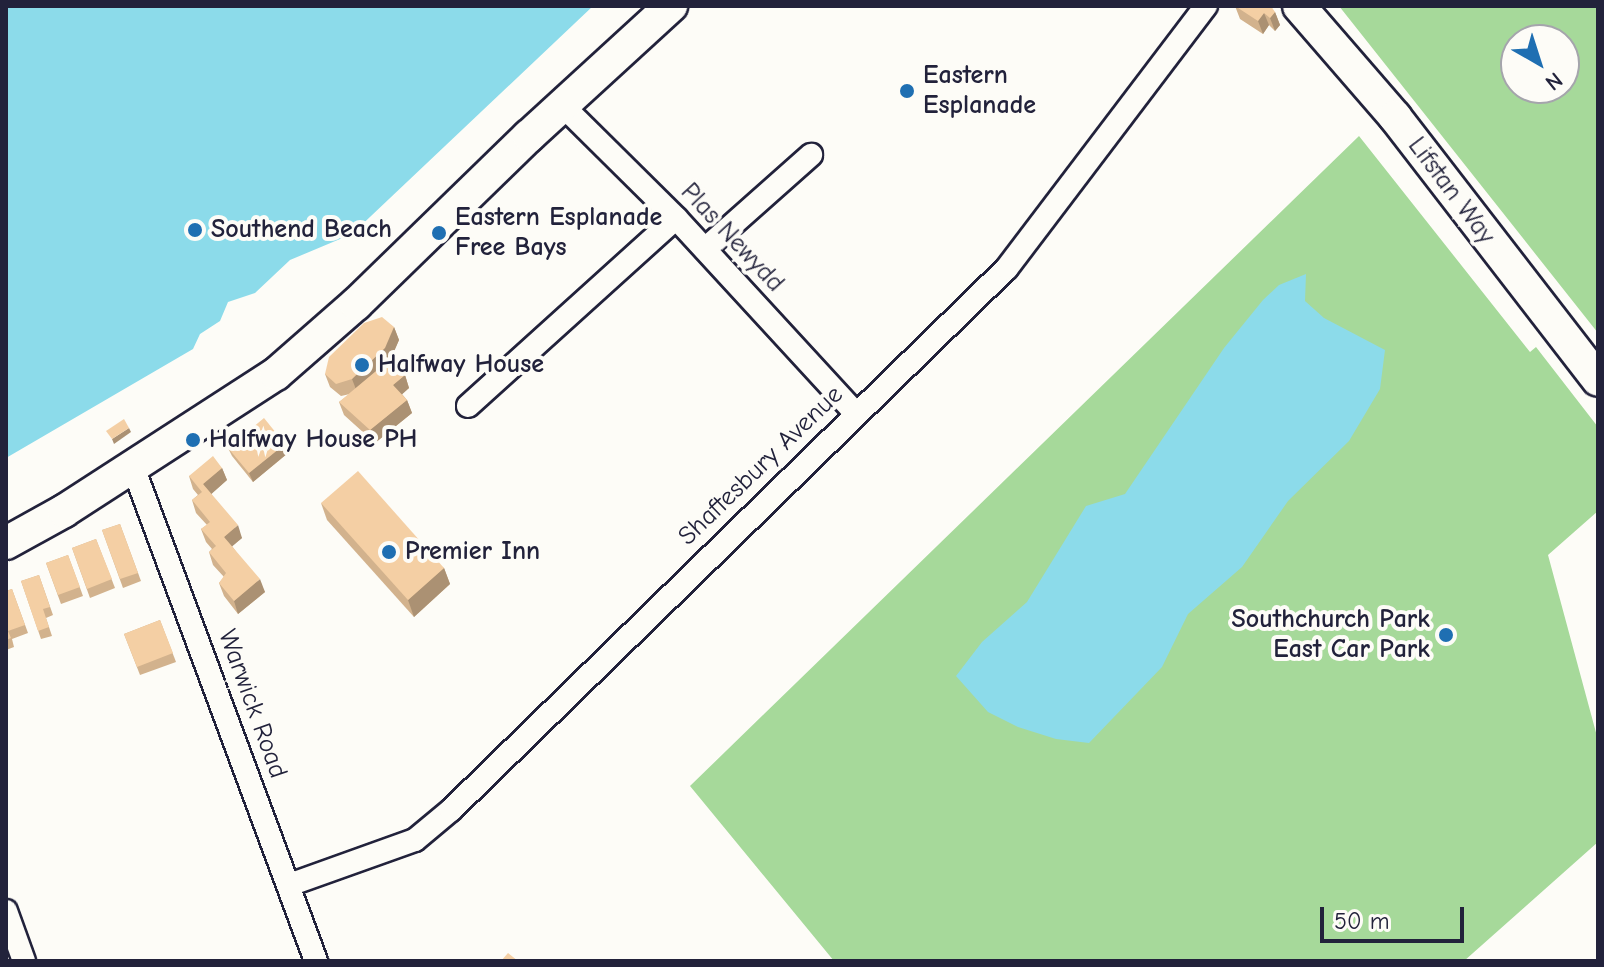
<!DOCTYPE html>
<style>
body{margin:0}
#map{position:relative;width:1604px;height:967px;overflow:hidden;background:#fdfcf7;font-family:"Comic Neue",sans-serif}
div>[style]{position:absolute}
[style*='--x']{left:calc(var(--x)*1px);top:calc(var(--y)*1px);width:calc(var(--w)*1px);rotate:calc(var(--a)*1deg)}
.green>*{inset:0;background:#a6d99a}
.water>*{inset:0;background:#8cdbea}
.roads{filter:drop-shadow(2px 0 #22223b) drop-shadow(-2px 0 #22223b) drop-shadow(0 2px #22223b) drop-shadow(0 -2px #22223b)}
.street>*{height:22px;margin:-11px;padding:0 11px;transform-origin:11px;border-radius:11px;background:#fdfcf7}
.secondary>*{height:32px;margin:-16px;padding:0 16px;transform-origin:16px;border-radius:16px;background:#fdfcf7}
.wall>*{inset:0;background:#d2b28d}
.shaded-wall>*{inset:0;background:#ab9173}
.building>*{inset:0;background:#f4cfa4}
.dots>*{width:22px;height:22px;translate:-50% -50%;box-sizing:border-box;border:4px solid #fdfcf7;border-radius:50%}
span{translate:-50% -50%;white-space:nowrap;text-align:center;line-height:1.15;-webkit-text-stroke:8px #fdfcf7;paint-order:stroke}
.poi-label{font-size:26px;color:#22223b;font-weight:700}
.left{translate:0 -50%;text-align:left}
.right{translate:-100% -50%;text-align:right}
.street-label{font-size:26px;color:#22223b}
.frame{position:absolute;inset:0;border:8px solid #22223b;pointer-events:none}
.north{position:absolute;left:1500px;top:24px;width:80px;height:80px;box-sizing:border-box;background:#fdfcf7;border:2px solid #a5a5ac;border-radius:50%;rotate:141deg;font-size:22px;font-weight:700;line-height:32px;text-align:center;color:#22223b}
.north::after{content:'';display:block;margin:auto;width:28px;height:36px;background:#1f6fb2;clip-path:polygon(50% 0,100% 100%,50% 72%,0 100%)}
.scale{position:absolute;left:1320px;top:907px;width:144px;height:36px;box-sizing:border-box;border:4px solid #22223b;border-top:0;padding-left:10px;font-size:24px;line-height:28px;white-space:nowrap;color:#22223b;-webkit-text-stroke:6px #fdfcf7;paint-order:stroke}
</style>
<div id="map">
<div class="green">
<div style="clip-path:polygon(evenodd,1339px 6px,1598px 6px,1598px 333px,1339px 6px,1516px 40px,1564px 40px,1564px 88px,1516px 88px,1516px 40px)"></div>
<div style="clip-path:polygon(1359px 136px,1530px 352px,1536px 347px,1598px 427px,1598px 511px,1548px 555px,1598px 740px,1598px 842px,1464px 961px,834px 961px,690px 786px)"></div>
</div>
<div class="water">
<div style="clip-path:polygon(6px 6px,593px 6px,352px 234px,290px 260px,255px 293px,228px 302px,220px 321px,200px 334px,193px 349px,6px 458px)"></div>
<div style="clip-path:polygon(1306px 274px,1305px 301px,1324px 318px,1385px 350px,1380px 389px,1349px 441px,1288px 501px,1242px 567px,1188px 614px,1162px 667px,1089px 743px,1056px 739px,1018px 727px,988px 712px,956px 676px,982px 642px,1027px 602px,1086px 506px,1125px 494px,1224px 348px,1263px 300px,1279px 285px)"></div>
</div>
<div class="roads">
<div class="street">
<div style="--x:562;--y:105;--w:161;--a:44.7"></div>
<div style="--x:676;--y:218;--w:266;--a:47.4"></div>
<div style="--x:705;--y:249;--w:142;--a:-41.6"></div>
<div style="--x:468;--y:406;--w:280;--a:-42.1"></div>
<div style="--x:133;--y:467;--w:527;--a:69.67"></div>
<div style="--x:289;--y:885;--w:134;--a:-19.7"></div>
<div style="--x:415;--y:840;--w:47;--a:-39.8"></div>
<div style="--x:451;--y:810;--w:776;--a:-44.27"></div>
<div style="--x:1007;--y:268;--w:329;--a:-52.8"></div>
<div style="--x:6;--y:911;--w:53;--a:70.2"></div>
</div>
<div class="secondary">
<div style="--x:1299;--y:6;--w:147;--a:49.1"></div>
<div style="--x:1395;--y:117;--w:332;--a:52.3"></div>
<div style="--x:6;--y:543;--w:66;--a:-28.9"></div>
<div style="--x:64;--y:511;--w:252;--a:-32.9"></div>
<div style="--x:276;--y:374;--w:106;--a:-41.2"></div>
<div style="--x:356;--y:304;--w:241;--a:-44.2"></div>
<div style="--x:529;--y:136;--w:193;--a:-42.5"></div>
</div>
</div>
<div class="wall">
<div style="clip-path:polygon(1235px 6px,1275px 12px,1280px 25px,1275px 31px,1269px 25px,1263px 34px,1240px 19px)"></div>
<div style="clip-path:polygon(394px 327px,399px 340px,389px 362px,405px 375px,409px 388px,402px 394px,407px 400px,412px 413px,375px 443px,344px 415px,339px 402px,350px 394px,341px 396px,330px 387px,325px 374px)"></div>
<div style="clip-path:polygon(285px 444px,288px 453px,253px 482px,232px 456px,228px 448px)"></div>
<div style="clip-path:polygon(222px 468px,227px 480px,211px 494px,242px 538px,232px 546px,265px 592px,238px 614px,224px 596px,219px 583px,224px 577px,213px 565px,209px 552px,212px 549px,206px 542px,201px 529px,207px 525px,196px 513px,192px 500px,198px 495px,193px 489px,189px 476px)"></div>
<div style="clip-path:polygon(321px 503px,444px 568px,450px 584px,414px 617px,327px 520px)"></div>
<div style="clip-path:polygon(120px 524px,141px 581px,123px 588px,102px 530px)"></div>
<div style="clip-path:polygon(96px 539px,115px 588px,90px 598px,72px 548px)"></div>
<div style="clip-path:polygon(68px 555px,83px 596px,61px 604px,46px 563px)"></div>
<div style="clip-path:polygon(39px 575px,53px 615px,46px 618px,52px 636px,41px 639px,21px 581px)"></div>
<div style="clip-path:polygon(12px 589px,28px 633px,12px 639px,14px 647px,6px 650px,6px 591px)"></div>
<div style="clip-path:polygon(160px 620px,176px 662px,140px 675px,124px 634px)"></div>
</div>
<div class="shaded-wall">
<div style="clip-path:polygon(1275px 12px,1280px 25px,1275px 31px,1270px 18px)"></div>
<div style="clip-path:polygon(1264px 13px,1269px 25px,1263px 34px,1258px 21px)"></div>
<div style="clip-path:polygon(394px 327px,399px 340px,390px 361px,357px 392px,352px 379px)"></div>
<div style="clip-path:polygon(405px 375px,409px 388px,398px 398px,393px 385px)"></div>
<div style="clip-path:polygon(407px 400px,412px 413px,375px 443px,370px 430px)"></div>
<div style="clip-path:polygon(129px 428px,131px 432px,114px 444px,112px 439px)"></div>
<div style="clip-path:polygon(285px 444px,288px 453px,253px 482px,249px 473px)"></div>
<div style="clip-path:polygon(222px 468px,227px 480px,208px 497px,203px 484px)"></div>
<div style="clip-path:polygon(238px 525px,242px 538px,229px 549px,224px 537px)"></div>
<div style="clip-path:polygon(444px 568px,450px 584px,414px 617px,408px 600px)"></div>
<div style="clip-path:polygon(260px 579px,265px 592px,238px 614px,234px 601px)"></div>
</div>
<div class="building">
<div style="clip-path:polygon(1235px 6px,1271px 6px,1275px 12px,1270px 18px,1264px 13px,1258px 21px)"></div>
<div style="clip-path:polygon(382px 317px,394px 327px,385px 348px,352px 379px,336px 384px,325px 374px,329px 357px,364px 323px)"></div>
<div style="clip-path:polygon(388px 361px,405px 375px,393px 385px,407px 400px,370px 430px,339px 402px)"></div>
<div style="clip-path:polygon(264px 418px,285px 444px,249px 473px,228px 448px)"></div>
<div style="clip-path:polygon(124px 419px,129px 428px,112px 439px,106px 431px)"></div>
<div style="clip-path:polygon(213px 456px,222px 468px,203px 484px,238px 525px,224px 537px,260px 579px,234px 601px,219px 583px,226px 573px,209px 552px,216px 546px,201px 529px,210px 522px,192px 500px,202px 492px,189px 476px)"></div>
<div style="clip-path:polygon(358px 471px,444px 568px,408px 600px,321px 503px)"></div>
<div style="clip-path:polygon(120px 524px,138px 573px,120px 579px,102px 530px)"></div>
<div style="clip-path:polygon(96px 539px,112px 579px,87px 589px,72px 548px)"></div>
<div style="clip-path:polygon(68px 555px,80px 587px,58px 595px,46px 563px)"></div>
<div style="clip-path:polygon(39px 575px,50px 607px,43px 609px,49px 627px,38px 631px,21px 581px)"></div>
<div style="clip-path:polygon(12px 589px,25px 625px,8px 631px,11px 638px,6px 640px,6px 591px)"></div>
<div style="clip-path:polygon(160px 620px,173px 653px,137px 667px,124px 634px)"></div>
<div style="clip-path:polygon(508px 953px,518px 961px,501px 961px)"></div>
</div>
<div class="dots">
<div style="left:907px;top:91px;background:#1f6fb2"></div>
<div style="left:195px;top:230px;background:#1f6fb2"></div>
<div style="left:439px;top:233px;background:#1f6fb2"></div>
<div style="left:362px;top:365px;background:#1f6fb2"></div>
<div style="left:193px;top:440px;background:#1f6fb2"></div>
<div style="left:389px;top:552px;background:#1f6fb2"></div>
<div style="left:1446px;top:635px;background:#1f6fb2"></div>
</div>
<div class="poi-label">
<span class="left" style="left:923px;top:91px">Eastern<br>Esplanade</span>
<span class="left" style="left:455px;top:233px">Eastern Esplanade<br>Free Bays</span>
<span class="left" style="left:211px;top:230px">Southend Beach</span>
<span class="left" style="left:378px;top:365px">Halfway House</span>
<span class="left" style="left:209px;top:440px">Halfway House PH</span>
<span class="left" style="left:405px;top:552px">Premier Inn</span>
<span class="right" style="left:1430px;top:635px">Southchurch Park<br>East Car Park</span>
</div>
<div class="street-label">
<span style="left:1451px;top:191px;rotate:53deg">Lifstan Way</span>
<span style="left:732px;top:238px;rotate:47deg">Plas Newydd</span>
<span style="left:761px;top:466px;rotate:-44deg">Shaftesbury Avenue</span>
<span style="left:252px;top:704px;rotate:70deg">Warwick Road</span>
</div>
<div class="frame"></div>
<div class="north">N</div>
<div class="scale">50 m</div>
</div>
